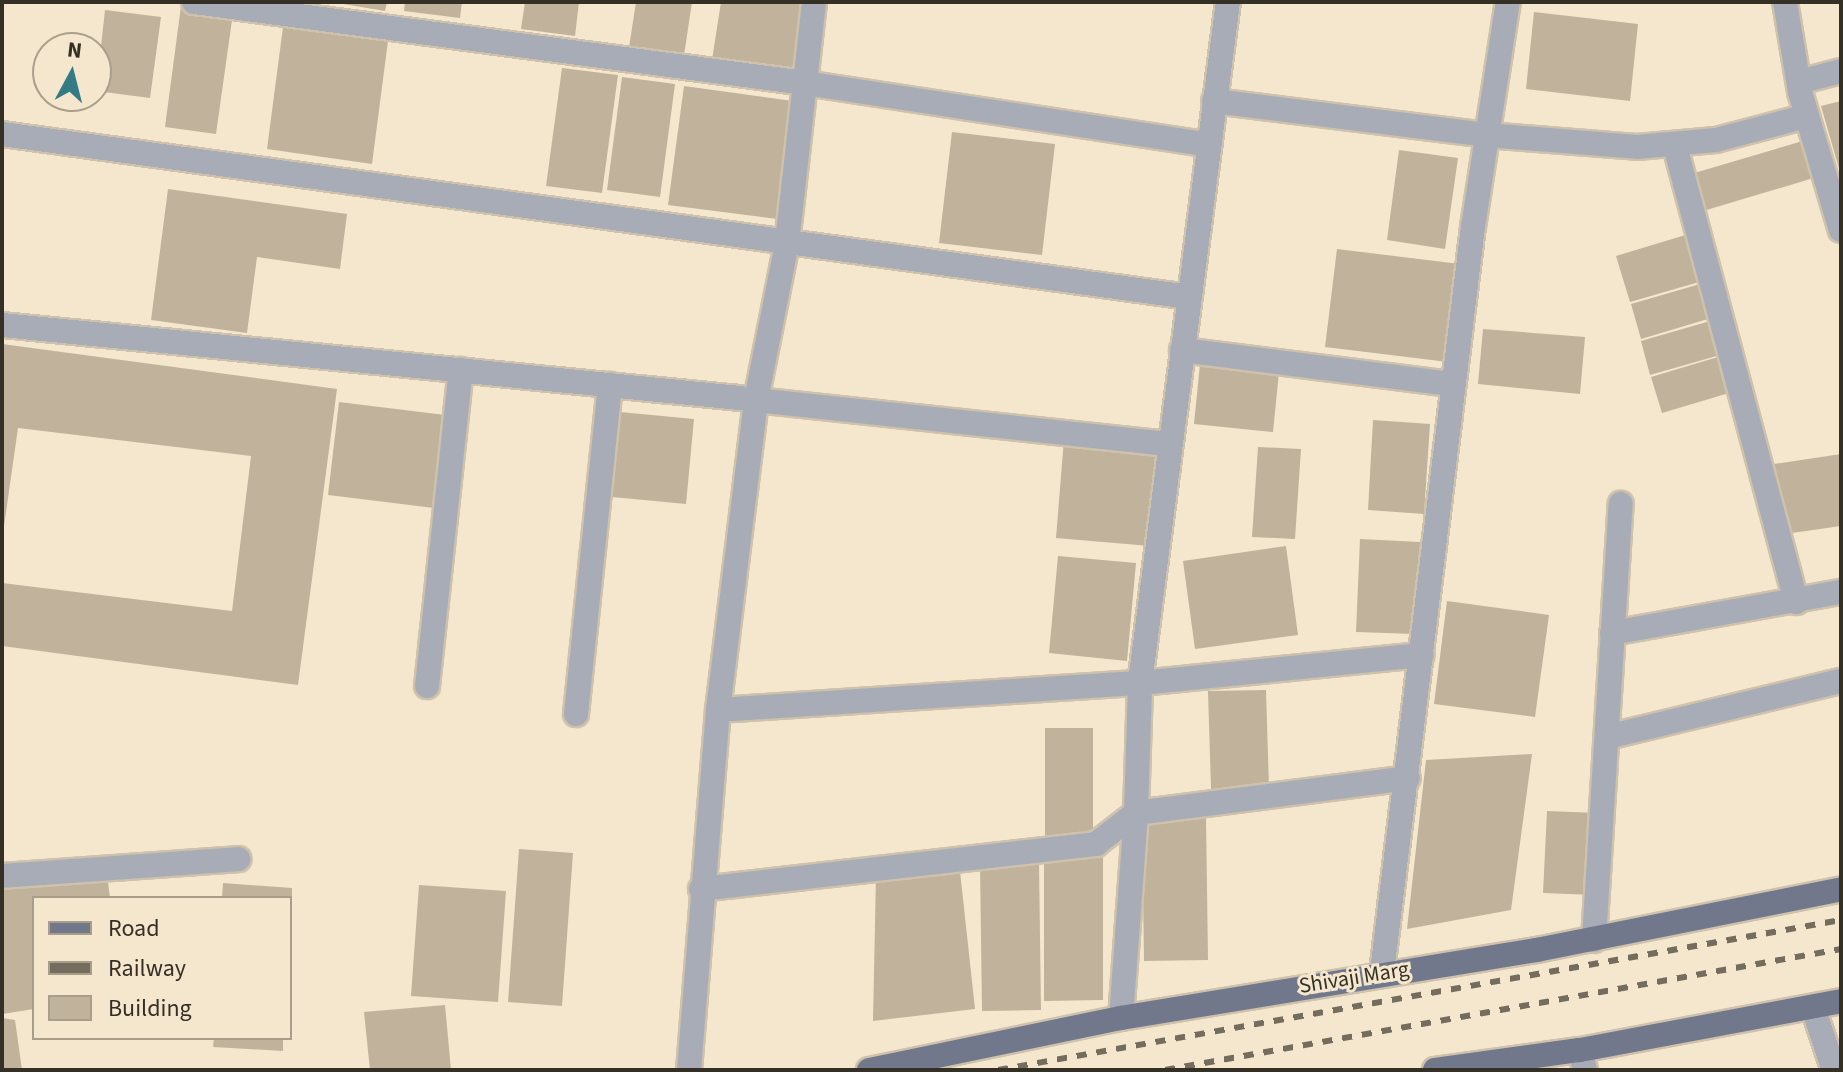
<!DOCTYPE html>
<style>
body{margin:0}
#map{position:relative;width:1843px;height:1072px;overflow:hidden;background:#f5e7cd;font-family:"Source Sans 3",sans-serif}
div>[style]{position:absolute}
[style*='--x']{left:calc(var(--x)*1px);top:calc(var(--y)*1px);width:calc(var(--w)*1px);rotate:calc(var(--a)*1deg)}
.building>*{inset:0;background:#c1b39b}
.roads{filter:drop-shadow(2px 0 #cfc2ac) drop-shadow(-2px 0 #cfc2ac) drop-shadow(0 2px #cfc2ac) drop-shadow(0 -2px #cfc2ac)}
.minor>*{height:24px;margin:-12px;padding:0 12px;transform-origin:12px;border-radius:12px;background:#a8acb7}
.major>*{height:24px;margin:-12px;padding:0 12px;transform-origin:12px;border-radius:12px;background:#72788c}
.rail>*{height:6px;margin-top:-3px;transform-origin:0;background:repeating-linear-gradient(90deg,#746c5d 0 10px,transparent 0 20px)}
span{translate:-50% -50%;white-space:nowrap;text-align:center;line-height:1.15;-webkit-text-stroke:6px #f5e7cd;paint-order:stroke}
.street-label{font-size:22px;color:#353026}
.frame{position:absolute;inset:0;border:4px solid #353026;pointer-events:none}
.legend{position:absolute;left:32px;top:896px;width:260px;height:144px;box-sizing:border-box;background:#f5e7cd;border:2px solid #a89e8a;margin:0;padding:10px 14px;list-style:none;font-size:24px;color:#353026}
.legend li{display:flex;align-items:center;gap:16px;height:40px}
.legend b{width:40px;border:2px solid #a89e8a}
.north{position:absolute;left:32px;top:32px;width:80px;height:80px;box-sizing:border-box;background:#f5e7cd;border:2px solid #a89e8a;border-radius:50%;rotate:7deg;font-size:22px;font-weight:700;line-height:32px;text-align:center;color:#353026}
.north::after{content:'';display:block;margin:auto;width:28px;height:36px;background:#347c85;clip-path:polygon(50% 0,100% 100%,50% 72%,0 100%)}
</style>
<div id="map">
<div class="building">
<div style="clip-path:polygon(331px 2px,387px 2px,385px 11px)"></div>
<div style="clip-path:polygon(405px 2px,462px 2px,460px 18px,404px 11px)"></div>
<div style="clip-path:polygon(525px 2px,579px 2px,575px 36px,521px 29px)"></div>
<div style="clip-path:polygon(636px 2px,692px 2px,683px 62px,628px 54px)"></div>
<div style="clip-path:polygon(721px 2px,803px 2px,793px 78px,711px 66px)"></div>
<div style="clip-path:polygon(181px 6px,233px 13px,216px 134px,165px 127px)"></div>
<div style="clip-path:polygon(105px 10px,161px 17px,150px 98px,96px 91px)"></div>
<div style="clip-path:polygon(1534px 12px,1638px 24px,1630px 101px,1526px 89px)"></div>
<div style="clip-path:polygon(283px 27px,388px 41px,372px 164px,267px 149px)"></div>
<div style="clip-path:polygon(562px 68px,618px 75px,602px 193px,546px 186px)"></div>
<div style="clip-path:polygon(622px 77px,675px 84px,660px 197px,607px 190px)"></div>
<div style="clip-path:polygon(684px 86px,793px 101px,777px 219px,668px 205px)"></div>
<div style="clip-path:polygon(1841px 101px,1841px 172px,1840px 172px,1821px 106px)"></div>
<div style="clip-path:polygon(952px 132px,1055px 144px,1042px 255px,939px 243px)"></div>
<div style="clip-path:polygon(1806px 140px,1817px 177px,1703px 211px,1691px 174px)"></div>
<div style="clip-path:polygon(1399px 150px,1458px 158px,1445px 249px,1387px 240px)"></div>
<div style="clip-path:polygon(168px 189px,347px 214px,340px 269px,257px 257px,247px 333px,151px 320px)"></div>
<div style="clip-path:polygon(1692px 233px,1706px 280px,1630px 302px,1616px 256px)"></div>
<div style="clip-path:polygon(1337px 249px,1460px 264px,1448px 362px,1325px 347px)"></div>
<div style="clip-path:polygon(1707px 282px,1718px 316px,1641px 339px,1631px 304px)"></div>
<div style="clip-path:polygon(1717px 319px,1727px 353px,1650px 375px,1641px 341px)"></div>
<div style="clip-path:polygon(1483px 329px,1585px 337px,1580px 394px,1478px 384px)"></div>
<div style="clip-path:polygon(2px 344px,337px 389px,298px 685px,2px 646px,2px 583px,232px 611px,251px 456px,18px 428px,2px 540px)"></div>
<div style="clip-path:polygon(1728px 354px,1739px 390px,1662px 413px,1651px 377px)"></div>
<div style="clip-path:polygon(1200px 364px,1279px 372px,1273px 432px,1194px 424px)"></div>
<div style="clip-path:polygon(339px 402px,445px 415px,434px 508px,328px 495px)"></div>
<div style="clip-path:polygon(620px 412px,694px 419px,686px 504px,612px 497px)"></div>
<div style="clip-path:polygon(1373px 420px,1430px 424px,1424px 514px,1368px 510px)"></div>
<div style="clip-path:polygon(1064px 439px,1159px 448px,1150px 546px,1056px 538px)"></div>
<div style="clip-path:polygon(1258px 447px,1301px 449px,1295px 539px,1252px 537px)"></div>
<div style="clip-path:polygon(1841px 454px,1841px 526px,1785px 534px,1774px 464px)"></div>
<div style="clip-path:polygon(1360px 539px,1420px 542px,1415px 634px,1356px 632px)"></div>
<div style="clip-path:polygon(1286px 546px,1298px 635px,1195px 649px,1183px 561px)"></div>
<div style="clip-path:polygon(1058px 556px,1136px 563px,1127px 661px,1049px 653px)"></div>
<div style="clip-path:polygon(1447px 601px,1549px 615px,1535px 717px,1434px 704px)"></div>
<div style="clip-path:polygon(1266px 690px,1269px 788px,1211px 789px,1208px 691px)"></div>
<div style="clip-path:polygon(1045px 728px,1093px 728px,1093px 838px,1045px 838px)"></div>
<div style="clip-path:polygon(1532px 754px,1511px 910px,1407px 929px,1426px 760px)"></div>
<div style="clip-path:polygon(1547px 811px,1598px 813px,1595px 895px,1543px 893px)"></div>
<div style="clip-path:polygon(1206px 818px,1208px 960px,1144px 961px,1142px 819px)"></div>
<div style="clip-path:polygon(519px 849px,573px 853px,562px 1006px,508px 1002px)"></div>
<div style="clip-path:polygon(1044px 851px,1103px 851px,1103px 1000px,1044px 1001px)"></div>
<div style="clip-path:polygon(959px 862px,975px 1009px,873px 1021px,876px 875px)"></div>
<div style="clip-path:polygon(1039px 863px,1041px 1010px,982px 1011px,980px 864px)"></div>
<div style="clip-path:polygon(107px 874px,110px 898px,34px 898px,34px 1009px,2px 1014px,2px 889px)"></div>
<div style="clip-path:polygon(223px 883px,292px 888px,292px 898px,222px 898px)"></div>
<div style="clip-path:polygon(419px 885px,506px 891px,498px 1002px,411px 996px)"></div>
<div style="clip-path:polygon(445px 1005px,451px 1070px,370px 1070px,364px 1012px)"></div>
<div style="clip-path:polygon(2px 1018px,15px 1020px,22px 1070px,2px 1070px)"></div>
<div style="clip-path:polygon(214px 1038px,283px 1038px,283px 1051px,213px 1047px)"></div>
</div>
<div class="roads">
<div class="minor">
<div style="--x:194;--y:2;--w:616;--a:7.55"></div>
<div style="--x:805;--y:83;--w:408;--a:8.7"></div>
<div style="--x:1785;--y:2;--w:91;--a:80.5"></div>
<div style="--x:1800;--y:92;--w:144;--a:73.5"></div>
<div style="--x:1799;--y:82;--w:43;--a:-14.7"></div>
<div style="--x:1214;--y:101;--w:274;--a:7.1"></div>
<div style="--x:1486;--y:135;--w:151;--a:4.5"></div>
<div style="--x:1637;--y:147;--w:79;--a:-5.1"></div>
<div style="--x:1716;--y:140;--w:94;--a:-14.8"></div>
<div style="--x:2;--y:134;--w:1198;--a:7.82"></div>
<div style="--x:1675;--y:146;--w:472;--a:75.1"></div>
<div style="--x:2;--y:325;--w:742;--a:5.65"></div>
<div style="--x:1182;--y:350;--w:273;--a:7.2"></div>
<div style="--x:756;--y:400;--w:416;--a:6.1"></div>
<div style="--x:1612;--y:633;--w:233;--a:-10.2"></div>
<div style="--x:427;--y:686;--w:318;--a:-83.9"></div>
<div style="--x:718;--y:710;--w:423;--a:-3.7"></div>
<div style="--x:1140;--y:683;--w:283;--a:-5.7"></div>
<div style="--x:576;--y:714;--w:331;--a:-84.1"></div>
<div style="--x:1607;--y:737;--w:241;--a:-13.5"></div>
<div style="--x:2;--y:876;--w:237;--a:-4.1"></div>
<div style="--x:701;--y:889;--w:398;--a:-6.5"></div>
<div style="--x:1096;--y:844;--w:51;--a:-37.8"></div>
<div style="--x:1136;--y:813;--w:274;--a:-7.3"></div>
<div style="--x:1594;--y:940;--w:437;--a:-86.5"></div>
<div style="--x:1382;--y:972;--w:751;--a:-83.04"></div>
<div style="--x:1473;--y:227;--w:228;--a:-81.2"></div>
<div style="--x:1813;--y:1007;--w:66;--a:71.6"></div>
<div style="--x:1121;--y:1018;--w:206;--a:-85.8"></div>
<div style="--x:1136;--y:813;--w:130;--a:-88.2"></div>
<div style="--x:1140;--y:683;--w:687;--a:-82.64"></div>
<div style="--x:1580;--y:1050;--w:21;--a:76"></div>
<div style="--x:689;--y:1070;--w:361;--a:-85.4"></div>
<div style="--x:718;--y:710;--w:312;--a:-83"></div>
<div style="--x:756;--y:400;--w:160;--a:-78.8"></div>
<div style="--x:787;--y:243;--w:243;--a:-83.6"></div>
</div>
<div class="major">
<div style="--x:869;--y:1070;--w:257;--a:-11.7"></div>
<div style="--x:1121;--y:1018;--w:422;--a:-9.3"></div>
<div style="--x:1537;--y:950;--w:310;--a:-11.3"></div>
<div style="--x:1435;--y:1070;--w:146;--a:-7.9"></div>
<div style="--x:1580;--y:1050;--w:266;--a:-10.6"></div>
</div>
</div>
<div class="rail">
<div style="--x:998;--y:1070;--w:856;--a:-10.09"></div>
<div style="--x:1165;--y:1070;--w:687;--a:-10.15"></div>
</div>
<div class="street-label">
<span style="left:1354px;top:978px;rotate:-9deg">Shivaji Marg</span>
</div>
<div class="frame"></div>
<ul class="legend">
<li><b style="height:10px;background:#72788c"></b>Road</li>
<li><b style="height:10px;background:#746c5d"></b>Railway</li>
<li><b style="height:22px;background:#c1b39b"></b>Building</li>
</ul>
<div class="north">N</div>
</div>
